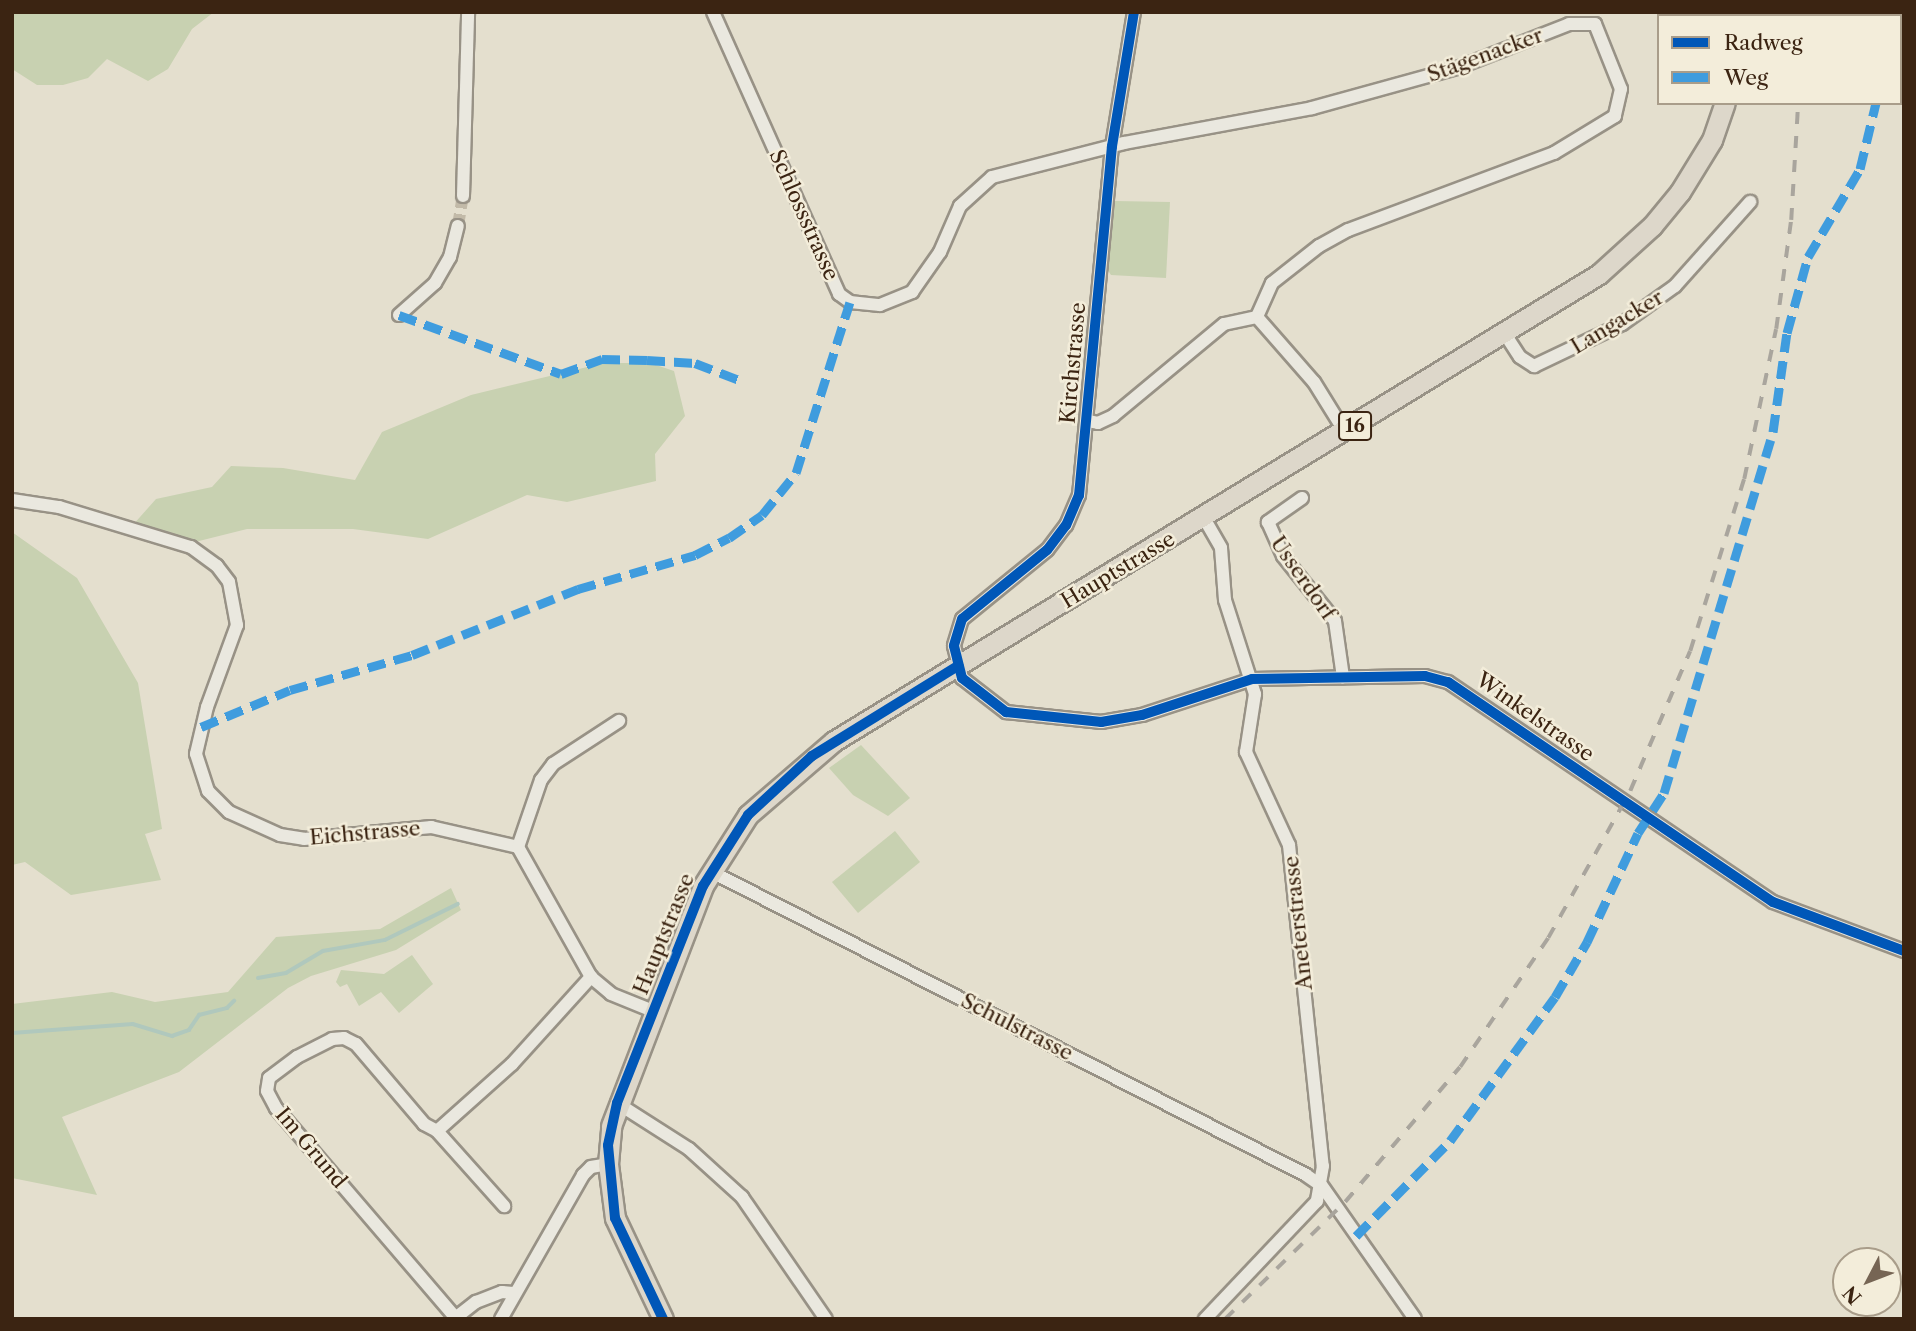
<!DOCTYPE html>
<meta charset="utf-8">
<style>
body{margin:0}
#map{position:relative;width:1916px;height:1331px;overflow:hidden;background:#e4dfce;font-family:"Libre Caslon Text",serif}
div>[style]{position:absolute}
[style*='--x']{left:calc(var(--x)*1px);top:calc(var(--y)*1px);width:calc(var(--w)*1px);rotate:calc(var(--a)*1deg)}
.green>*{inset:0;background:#c8d1b1}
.stream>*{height:3.5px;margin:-1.75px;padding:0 1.75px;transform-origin:1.75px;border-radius:1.75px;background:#b0c8bd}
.minor-tunnel>*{height:12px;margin-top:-6px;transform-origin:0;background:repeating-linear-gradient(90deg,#c2baa8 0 12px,transparent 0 18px)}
.roads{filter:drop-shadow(2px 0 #989286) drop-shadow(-2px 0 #989286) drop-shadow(0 2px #989286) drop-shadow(0 -2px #989286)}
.minor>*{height:12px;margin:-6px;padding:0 6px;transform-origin:6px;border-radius:6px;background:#eae8df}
.primary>*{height:19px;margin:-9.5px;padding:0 9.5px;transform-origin:9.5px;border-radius:9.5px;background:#ddd7ca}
.rail>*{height:3.5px;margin-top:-1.75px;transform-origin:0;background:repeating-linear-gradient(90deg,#a9a59d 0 12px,transparent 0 24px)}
.quiet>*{height:9px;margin-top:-4.5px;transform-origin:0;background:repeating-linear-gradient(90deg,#3f9cde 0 18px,transparent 0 27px)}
.cycleway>*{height:10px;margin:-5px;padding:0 5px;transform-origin:5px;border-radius:5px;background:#0057b8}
span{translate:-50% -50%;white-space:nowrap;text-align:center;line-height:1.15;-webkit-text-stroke:5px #f3edda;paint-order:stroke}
.shield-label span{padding:2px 5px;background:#f3edda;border:2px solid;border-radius:5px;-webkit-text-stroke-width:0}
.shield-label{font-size:19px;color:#3b2412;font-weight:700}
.street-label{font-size:21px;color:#3b2412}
.frame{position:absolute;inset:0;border:14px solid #3b2412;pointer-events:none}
.legend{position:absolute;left:1657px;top:14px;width:245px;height:91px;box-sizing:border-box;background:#f3edda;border:2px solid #a99d8a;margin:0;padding:9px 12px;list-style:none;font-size:21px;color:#3b2412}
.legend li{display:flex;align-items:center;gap:14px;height:35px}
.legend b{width:35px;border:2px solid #a99d8a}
.north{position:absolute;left:1832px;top:1247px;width:70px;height:70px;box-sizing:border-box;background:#f3edda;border:2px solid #a99d8a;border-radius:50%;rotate:228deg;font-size:19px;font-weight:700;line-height:28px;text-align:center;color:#3b2412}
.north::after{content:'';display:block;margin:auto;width:24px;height:32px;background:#766554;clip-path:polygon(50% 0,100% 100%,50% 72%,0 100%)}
</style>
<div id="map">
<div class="green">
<div style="clip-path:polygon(12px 12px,214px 12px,192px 29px,168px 69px,148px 81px,107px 59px,88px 78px,63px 85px,37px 85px,12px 69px)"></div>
<div style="clip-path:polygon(1115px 201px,1170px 202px,1166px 278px,1111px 275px,1107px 269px)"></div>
<div style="clip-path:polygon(604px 363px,650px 363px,674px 371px,685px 416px,655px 454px,656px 481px,567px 502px,527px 495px,428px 539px,353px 529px,247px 529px,187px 544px,132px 526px,156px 499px,212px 487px,231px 466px,283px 468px,355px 480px,382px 432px,471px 395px)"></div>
<div style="clip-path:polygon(12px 532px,77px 578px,138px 683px,162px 829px,145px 834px,161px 880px,71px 895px,25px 862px,12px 865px)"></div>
<div style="clip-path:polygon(861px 745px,910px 798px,888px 816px,853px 795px,829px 768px)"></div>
<div style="clip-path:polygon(895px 831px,920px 862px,858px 913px,832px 882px)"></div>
<div style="clip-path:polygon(451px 888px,461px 910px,396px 950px,311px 976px,288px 988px,179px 1072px,62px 1117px,97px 1195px,12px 1178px,12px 1004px,112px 992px,155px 1002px,228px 992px,276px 937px,380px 929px)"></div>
<div style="clip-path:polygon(412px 955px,433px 984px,399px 1013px,381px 992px,359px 1006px,347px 984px,340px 987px,336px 982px,341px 970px,384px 974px)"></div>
</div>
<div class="stream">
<div style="--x:258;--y:978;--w:28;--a:-10"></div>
<div style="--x:286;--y:973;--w:43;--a:-30.7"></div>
<div style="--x:323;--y:951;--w:63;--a:-10.1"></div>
<div style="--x:385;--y:940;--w:81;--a:-26.3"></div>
<div style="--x:12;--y:1033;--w:121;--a:-4.3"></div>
<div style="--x:133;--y:1024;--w:41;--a:17.1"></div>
<div style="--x:172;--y:1036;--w:18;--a:-19"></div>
<div style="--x:189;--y:1030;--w:18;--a:-56"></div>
<div style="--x:199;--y:1015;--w:29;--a:-14"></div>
<div style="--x:227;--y:1008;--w:10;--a:-45"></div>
</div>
<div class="minor-tunnel">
<div style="--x:458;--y:226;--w:30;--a:-81"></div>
</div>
<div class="roads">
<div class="minor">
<div style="--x:713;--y:12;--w:309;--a:65.9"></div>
<div style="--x:839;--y:294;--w:14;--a:36"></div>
<div style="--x:850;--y:302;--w:30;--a:6"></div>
<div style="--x:880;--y:305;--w:35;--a:-22"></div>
<div style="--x:912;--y:292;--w:49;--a:-55"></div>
<div style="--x:940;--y:252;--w:50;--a:-66.5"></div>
<div style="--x:960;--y:206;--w:43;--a:-42.2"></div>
<div style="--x:992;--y:177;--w:136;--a:-14.4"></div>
<div style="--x:1124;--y:143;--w:191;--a:-10.5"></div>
<div style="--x:1312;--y:108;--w:150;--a:-15.4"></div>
<div style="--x:1457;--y:68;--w:120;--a:-21.4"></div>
<div style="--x:1569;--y:24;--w:26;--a:0"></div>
<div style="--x:1595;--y:24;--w:70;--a:68.2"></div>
<div style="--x:1621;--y:89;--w:28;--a:103"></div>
<div style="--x:1615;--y:116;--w:71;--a:148.8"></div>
<div style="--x:1554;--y:153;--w:220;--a:159.5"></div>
<div style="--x:1348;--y:230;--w:33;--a:151"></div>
<div style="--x:1319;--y:246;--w:60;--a:141.8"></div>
<div style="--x:1272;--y:283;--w:37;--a:114"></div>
<div style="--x:1134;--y:12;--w:136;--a:99.3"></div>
<div style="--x:1112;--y:146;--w:351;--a:95.4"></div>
<div style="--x:1079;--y:495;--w:33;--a:113"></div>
<div style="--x:1066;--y:525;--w:31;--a:127"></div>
<div style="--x:1047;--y:550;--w:109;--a:140.9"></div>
<div style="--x:962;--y:619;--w:28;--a:107"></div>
<div style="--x:954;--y:646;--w:33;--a:76"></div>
<div style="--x:962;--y:678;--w:56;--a:37.7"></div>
<div style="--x:1006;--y:712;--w:96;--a:6"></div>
<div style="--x:1101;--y:722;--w:42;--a:-9.7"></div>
<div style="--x:1142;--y:715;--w:116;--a:-18.1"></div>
<div style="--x:1252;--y:679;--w:173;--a:-1"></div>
<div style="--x:1425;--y:676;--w:24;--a:15"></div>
<div style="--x:1448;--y:682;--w:392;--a:34.1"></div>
<div style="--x:1773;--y:902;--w:140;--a:20.5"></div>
<div style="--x:463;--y:196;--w:184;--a:-88.4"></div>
<div style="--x:399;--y:315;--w:48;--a:-41.6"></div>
<div style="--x:435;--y:283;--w:30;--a:-60"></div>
<div style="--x:450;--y:257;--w:32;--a:-76"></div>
<div style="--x:1505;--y:334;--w:27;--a:57"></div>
<div style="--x:1520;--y:357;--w:17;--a:33"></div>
<div style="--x:1534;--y:366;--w:98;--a:-25.5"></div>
<div style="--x:1622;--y:324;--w:65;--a:-35.6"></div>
<div style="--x:1675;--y:286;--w:113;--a:-48.2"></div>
<div style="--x:1088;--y:421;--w:10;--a:11"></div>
<div style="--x:1098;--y:423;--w:17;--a:-25"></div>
<div style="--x:1113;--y:416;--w:144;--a:-39.7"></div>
<div style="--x:1224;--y:324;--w:34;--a:-12"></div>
<div style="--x:1257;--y:317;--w:86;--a:48.8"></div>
<div style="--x:1314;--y:382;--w:59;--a:58.2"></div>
<div style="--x:1302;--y:498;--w:42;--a:144.8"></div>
<div style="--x:1268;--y:522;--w:37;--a:66"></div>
<div style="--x:1283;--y:556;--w:83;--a:51.3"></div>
<div style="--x:1335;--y:621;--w:57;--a:81.9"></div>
<div style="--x:12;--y:500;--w:48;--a:8.5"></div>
<div style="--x:59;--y:507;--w:138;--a:16.9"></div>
<div style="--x:191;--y:547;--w:32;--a:36"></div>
<div style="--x:217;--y:566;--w:20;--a:53"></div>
<div style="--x:229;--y:582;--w:44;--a:79.5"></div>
<div style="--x:237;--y:625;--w:87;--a:110.1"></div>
<div style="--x:207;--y:707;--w:48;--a:103.2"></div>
<div style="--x:196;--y:754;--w:39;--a:72"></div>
<div style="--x:208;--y:791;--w:30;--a:45"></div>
<div style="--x:229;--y:812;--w:56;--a:24.3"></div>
<div style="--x:280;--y:835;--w:24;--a:9"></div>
<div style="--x:304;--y:839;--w:128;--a:-5.4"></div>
<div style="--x:431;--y:827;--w:89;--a:12.9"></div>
<div style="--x:518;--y:847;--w:149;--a:60.7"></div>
<div style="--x:591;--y:977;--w:26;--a:40"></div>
<div style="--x:611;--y:994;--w:45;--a:22"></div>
<div style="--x:1204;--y:518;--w:34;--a:60"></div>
<div style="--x:1221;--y:548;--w:52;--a:85.6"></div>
<div style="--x:1225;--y:600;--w:99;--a:72.3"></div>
<div style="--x:1255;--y:694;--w:59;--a:98.8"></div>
<div style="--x:1246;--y:752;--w:102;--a:65.2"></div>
<div style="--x:1289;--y:845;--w:323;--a:84"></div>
<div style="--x:1323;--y:1166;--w:36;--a:100"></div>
<div style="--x:1317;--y:1201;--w:163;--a:133.5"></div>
<div style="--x:518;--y:847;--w:71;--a:-71.1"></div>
<div style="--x:541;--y:780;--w:20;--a:-53"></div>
<div style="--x:553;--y:764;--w:79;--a:-33.1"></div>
<div style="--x:710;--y:871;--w:669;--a:27.02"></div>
<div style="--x:1306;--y:1175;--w:19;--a:35"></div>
<div style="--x:1322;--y:1186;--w:162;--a:55"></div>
<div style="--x:617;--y:1103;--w:85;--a:32.6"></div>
<div style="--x:689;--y:1149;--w:72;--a:42.2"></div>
<div style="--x:742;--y:1197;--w:148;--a:55.5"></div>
<div style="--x:437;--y:1131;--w:101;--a:48.2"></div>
<div style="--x:455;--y:1317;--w:275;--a:-130.6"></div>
<div style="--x:276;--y:1108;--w:19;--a:-118"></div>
<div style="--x:267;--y:1091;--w:13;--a:-81"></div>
<div style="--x:269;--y:1078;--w:35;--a:-37"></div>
<div style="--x:297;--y:1057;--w:39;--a:-27"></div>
<div style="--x:332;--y:1039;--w:12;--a:-5"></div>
<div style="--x:344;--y:1038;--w:13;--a:27"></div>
<div style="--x:356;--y:1044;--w:105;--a:49.6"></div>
<div style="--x:424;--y:1124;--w:15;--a:28"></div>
<div style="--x:437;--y:1131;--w:101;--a:-41.8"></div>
<div style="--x:512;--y:1064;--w:118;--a:-47.8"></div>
<div style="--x:454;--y:1319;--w:28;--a:-38"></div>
<div style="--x:476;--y:1302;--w:28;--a:-21"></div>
<div style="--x:502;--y:1292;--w:11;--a:5"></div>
<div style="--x:501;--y:1319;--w:166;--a:-60.3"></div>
<div style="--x:583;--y:1175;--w:11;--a:-45"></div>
<div style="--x:591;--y:1167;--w:17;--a:-10"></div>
</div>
<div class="primary">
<div style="--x:1723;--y:12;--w:4;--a:76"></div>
<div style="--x:663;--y:1319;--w:112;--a:-115.4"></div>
<div style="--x:615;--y:1218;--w:54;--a:-97.4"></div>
<div style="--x:608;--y:1164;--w:38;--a:-85"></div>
<div style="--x:611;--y:1126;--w:257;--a:-69"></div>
<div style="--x:703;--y:886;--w:84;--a:-57.6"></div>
<div style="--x:748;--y:815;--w:113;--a:-40.7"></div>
<div style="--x:834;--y:741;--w:896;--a:-31.4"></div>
<div style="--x:1599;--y:274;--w:72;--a:-42.2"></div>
<div style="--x:1652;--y:226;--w:44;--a:-50.5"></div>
<div style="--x:1680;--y:192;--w:61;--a:-58.4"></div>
<div style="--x:1712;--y:140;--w:39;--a:-71"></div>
</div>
</div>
<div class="rail">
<div style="--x:1798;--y:12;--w:4;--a:90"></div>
<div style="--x:1225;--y:1319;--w:168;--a:-44.3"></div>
<div style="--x:1345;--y:1202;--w:177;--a:-49.6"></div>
<div style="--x:1460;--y:1067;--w:156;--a:-55.7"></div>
<div style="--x:1548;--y:938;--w:168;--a:-60.8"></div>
<div style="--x:1630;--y:791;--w:152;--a:-66.8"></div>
<div style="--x:1690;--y:651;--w:180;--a:-72.6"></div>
<div style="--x:1744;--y:479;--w:153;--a:-78"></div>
<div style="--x:1776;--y:329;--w:110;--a:-82.2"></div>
<div style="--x:1791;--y:220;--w:117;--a:-86.6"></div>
</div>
<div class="quiet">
<div style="--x:1900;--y:93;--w:4;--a:14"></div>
<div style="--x:399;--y:315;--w:172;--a:20"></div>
<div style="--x:561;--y:374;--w:44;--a:-20.1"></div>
<div style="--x:602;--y:359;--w:45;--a:1.3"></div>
<div style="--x:647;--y:360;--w:48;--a:3.6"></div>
<div style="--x:695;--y:363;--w:47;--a:21.1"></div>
<div style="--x:201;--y:727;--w:96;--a:-22.6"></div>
<div style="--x:290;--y:690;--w:127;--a:-16"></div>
<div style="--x:412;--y:655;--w:179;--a:-21.7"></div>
<div style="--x:578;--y:589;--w:122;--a:-16.2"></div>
<div style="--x:695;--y:555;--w:38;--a:-27"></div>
<div style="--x:729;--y:538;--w:40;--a:-34.9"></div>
<div style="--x:762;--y:515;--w:54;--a:-51"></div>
<div style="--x:796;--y:473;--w:179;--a:-72.5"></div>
<div style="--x:1356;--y:1236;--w:134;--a:-45.3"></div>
<div style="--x:1450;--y:1141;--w:178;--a:-53.9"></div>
<div style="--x:1555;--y:997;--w:64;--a:-59.8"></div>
<div style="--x:1587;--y:942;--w:120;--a:-64.9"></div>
<div style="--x:1638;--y:833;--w:48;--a:-57"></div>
<div style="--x:1664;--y:793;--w:377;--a:-73.2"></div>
<div style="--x:1773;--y:432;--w:100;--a:-82"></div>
<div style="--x:1787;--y:333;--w:79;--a:-74.6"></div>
<div style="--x:1808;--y:257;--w:102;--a:-59.4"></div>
<div style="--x:1860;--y:169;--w:68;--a:-76.4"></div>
</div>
<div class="cycleway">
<div style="--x:1134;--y:12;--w:136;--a:99.3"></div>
<div style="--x:1112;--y:146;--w:351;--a:95.4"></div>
<div style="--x:1079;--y:495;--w:33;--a:113"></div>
<div style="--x:1066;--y:525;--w:31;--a:127"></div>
<div style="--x:1047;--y:550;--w:109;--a:140.9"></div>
<div style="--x:962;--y:619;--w:28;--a:107"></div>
<div style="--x:954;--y:646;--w:33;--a:76"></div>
<div style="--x:962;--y:678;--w:56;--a:37.7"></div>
<div style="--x:1006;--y:712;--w:96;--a:6"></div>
<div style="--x:1101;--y:722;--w:42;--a:-9.7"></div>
<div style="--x:1142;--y:715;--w:116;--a:-18.1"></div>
<div style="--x:1252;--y:679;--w:173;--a:-1"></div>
<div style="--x:1425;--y:676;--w:24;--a:15"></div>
<div style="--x:1448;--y:682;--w:392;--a:34.1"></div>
<div style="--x:1773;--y:902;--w:140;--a:20.5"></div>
<div style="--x:663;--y:1319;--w:112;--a:-115.4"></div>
<div style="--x:615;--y:1218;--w:73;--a:-95.5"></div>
<div style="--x:608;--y:1145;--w:43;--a:-77.9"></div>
<div style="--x:617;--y:1103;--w:233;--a:-68.4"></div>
<div style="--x:703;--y:886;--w:84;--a:-57.6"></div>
<div style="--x:748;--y:815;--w:87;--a:-42.7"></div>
<div style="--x:812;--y:756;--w:172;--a:-31.7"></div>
</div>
<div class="shield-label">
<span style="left:1355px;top:426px">16</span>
</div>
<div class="street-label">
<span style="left:1485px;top:55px;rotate:-20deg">Stägenacker</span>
<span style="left:804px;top:215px;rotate:66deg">Schlossstrasse</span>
<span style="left:1617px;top:322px;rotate:-31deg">Langacker</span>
<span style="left:1073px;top:363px;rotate:-85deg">Kirchstrasse</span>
<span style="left:1118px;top:570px;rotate:-31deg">Hauptstrasse</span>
<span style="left:1303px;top:578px;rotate:55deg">Usserdorf</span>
<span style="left:1535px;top:717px;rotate:35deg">Winkelstrasse</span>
<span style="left:365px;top:833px;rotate:-5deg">Eichstrasse</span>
<span style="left:1298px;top:923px;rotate:-96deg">Aneterstrasse</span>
<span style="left:664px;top:934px;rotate:-68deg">Hauptstrasse</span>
<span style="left:1017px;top:1027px;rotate:27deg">Schulstrasse</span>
<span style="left:311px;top:1148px;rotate:50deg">Im Grund</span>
</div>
<div class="frame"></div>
<ul class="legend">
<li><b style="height:9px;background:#0057b8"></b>Radweg</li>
<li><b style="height:9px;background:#3f9cde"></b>Weg</li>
</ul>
<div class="north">N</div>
</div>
